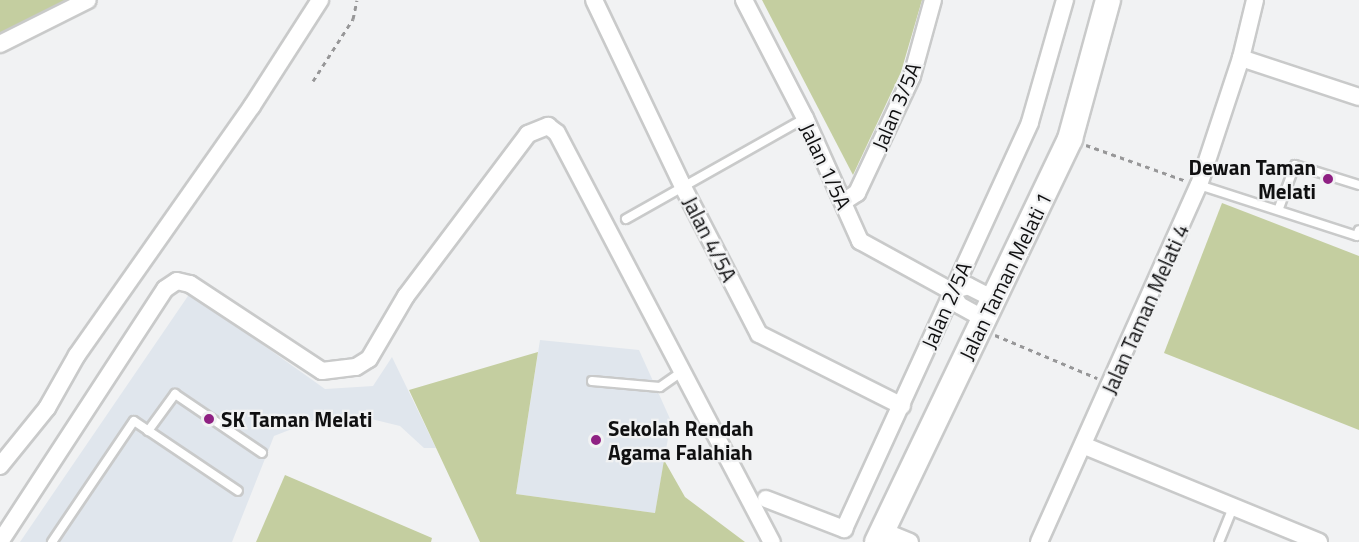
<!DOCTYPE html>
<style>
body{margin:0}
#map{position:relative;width:1359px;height:542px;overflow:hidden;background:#f1f2f3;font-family:"Titillium Web",sans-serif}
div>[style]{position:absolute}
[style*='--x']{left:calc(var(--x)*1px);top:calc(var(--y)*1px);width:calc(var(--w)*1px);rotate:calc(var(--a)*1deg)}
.built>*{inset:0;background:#e0e6ed}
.green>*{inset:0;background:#c4cea0}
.path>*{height:3px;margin-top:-1.5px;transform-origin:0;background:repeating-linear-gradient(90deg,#979798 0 4.5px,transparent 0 9px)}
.roads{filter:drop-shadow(2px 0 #c9caca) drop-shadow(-2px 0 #c9caca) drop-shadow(0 2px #c9caca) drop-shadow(0 -2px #c9caca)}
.lane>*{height:8px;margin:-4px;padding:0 4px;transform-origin:4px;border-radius:4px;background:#fff}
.street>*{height:16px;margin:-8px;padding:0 8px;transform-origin:8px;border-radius:8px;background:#fff}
.secondary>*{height:24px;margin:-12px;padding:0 12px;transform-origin:12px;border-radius:12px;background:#fff}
.dots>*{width:16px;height:16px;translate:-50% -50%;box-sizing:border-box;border:3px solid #f1f2f3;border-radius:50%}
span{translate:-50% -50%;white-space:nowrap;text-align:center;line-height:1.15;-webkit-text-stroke:4.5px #f1f2f3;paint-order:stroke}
.street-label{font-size:21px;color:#101011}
.poi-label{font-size:21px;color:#101011;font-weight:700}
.right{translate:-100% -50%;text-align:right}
.left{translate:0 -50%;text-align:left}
</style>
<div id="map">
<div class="built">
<div style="clip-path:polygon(190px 293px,325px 389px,373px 386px,392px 357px,436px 448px,424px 448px,400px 426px,359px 416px,325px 416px,274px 436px,232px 542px,20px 542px)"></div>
<div style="clip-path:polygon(540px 340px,639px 350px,671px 421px,655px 513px,516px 494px)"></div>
</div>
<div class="green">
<div style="clip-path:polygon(0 0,69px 0,0 35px)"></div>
<div style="clip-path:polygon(762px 0,922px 0,901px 72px,853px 175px)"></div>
<div style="clip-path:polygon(1222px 203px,1359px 256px,1359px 430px,1164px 353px)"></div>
<div style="clip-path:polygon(538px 352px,516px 494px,655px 513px,664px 460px,685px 497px,745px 542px,480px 542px,409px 390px)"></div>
<div style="clip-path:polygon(285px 475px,432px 538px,431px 542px,256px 542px)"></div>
</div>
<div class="path">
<div style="--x:313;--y:81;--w:74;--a:-57.2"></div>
<div style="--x:353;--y:19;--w:19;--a:-78"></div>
<div style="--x:1086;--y:145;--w:104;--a:19.7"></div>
<div style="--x:995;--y:335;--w:111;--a:22.9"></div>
</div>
<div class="roads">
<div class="lane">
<div style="--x:1199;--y:185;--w:166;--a:17.9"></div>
<div style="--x:1357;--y:236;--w:6;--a:-72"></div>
<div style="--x:1279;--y:208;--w:46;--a:-69.6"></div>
<div style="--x:1295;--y:165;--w:67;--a:17.4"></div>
<div style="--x:626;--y:219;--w:206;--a:-29.4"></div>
<div style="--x:592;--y:381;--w:68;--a:5"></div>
<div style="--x:660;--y:387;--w:24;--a:-35"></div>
<div style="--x:148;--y:431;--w:46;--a:-53.9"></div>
<div style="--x:175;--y:394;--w:105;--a:34.1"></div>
<div style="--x:52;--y:542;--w:146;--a:-55.9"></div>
<div style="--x:134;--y:421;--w:125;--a:33.9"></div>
<div style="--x:1219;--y:542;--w:37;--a:-68"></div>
</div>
<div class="street">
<div style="--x:594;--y:0;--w:209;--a:64.5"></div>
<div style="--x:684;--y:189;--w:163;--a:62.7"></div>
<div style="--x:759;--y:334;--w:160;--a:26.7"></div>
<div style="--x:744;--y:0;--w:133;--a:62.7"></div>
<div style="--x:805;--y:118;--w:135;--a:65.9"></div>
<div style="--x:860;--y:241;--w:104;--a:28.8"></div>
<div style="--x:951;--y:291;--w:16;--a:60"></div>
<div style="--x:959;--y:305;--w:29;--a:29"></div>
<div style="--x:0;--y:44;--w:98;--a:-26.6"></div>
<div style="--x:1241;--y:58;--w:124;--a:18.3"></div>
<div style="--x:843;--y:202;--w:17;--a:-33"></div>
<div style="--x:857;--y:193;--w:129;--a:-64.8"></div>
<div style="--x:912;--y:76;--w:79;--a:-74.6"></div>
<div style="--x:951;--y:291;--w:18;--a:-16"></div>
<div style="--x:968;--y:286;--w:29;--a:27"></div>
<div style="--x:1085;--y:446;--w:253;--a:22.3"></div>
<div style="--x:0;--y:466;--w:75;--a:-51"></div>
<div style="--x:47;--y:408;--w:61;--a:-60.5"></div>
<div style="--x:77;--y:355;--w:304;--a:-54.9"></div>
<div style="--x:252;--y:106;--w:126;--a:-57.3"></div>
<div style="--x:766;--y:499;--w:84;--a:21"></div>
<div style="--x:844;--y:529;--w:447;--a:-65.4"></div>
<div style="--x:1030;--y:122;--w:127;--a:-74"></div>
<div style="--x:883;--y:531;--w:29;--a:22"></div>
<div style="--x:0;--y:542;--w:302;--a:-56.9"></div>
<div style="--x:165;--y:289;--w:14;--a:-34"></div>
<div style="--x:177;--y:281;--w:13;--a:13"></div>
<div style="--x:190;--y:284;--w:158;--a:33.4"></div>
<div style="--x:322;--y:371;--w:34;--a:-7"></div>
<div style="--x:356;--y:367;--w:15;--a:-32"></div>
<div style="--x:369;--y:359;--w:73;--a:-59.6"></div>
<div style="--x:406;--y:296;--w:203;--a:-53"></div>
<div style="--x:528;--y:134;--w:22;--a:-22"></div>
<div style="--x:548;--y:126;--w:11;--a:38"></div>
<div style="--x:557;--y:133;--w:462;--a:62.3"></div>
<div style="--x:1039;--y:542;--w:391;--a:-65.9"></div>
<div style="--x:1199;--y:185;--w:134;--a:-71.7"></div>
<div style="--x:1241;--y:58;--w:60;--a:-76.4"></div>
</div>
<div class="secondary">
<div style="--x:877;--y:542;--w:447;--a:-64.4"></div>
<div style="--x:1070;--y:139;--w:144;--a:-74.7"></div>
</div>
</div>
<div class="dots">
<div style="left:1328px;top:179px;background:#8f2183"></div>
<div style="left:209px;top:419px;background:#8f2183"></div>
<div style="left:596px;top:440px;background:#8f2183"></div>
</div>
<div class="street-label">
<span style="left:896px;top:106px;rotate:-67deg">Jalan 3/5A</span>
<span style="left:826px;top:166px;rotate:65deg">Jalan 1/5A</span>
<span style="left:710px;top:239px;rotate:63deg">Jalan 4/5A</span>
<span style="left:1005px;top:276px;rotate:-64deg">Jalan Taman Melati 1</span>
<span style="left:946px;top:305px;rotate:-66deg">Jalan 2/5A</span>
<span style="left:1145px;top:309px;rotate:-66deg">Jalan Taman Melati 4</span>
</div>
<div class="poi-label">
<span class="right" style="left:1316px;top:179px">Dewan Taman<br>Melati</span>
<span class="left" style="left:221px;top:419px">SK Taman Melati</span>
<span class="left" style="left:608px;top:440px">Sekolah Rendah<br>Agama Falahiah</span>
</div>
</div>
